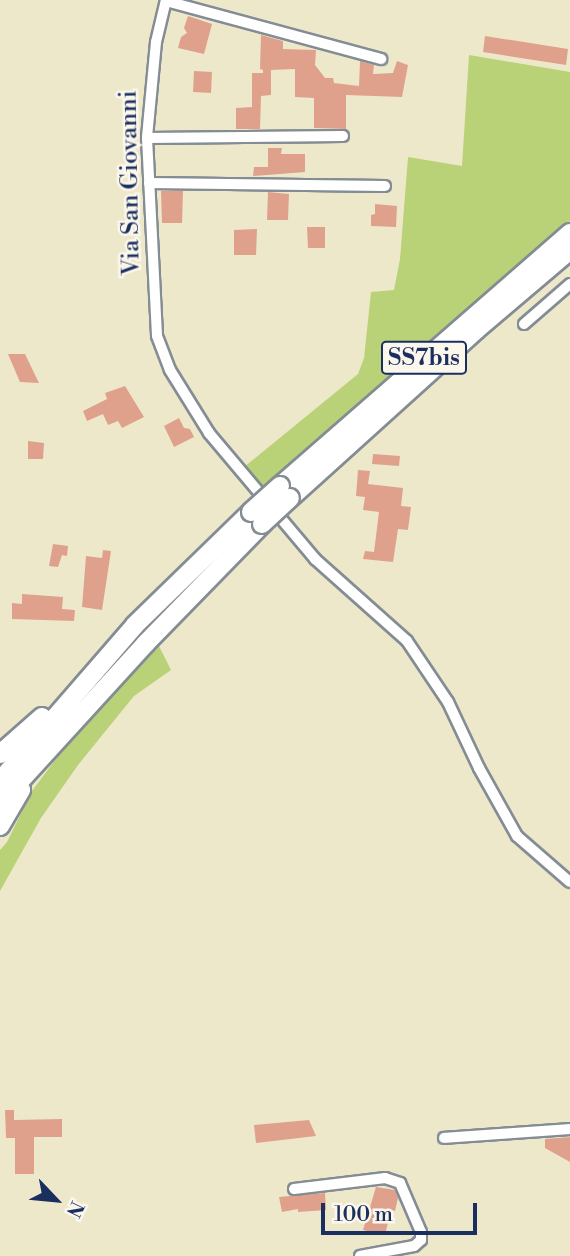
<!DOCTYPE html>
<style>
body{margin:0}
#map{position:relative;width:570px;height:1256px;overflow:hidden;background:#eee8cb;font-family:"Libre Bodoni",serif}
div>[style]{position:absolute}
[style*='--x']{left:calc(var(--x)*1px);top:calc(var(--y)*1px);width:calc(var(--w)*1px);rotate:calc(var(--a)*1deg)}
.green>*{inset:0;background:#b9d277}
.building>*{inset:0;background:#dfa18c}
.roads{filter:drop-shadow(2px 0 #848c94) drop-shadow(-2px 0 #848c94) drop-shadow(0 2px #848c94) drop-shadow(0 -2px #848c94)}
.minor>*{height:10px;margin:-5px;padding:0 5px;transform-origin:5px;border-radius:5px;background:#fff}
.trunk>*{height:18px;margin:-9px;padding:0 9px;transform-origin:9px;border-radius:9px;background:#fff}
.bridges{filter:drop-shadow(2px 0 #848c94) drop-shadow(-2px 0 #848c94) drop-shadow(0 2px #848c94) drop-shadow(0 -2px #848c94)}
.trunk-bridge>*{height:18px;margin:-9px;padding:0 9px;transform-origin:9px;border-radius:9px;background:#fff}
span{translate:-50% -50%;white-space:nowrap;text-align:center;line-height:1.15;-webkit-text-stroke:5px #fbf7ec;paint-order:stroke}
.shield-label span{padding:2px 5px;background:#fbf7ec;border:2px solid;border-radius:5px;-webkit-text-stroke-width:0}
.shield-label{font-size:23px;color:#1b2f5e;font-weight:700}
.street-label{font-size:24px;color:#1b2f5e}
.north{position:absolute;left:21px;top:1165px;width:70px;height:70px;-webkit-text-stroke:5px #fbf7ec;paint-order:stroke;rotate:116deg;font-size:19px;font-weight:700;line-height:28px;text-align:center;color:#1b2f5e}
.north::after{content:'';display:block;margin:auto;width:24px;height:32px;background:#1b2f5e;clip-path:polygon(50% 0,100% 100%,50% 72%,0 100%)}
.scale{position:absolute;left:321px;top:1203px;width:156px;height:32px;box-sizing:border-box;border:4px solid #1b2f5e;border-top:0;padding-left:9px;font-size:21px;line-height:24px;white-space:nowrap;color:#1b2f5e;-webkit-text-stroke:5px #fbf7ec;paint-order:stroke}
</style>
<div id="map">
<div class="green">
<div style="clip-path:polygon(469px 55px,570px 72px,570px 221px,260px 489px,243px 468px,358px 374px,364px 358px,371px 292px,394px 290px,400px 259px,408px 157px,462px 166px)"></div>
<div style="clip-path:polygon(158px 644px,171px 670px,134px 696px,78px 765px,41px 818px,0 891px,0 850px,7px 842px,32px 791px,64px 748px)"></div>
</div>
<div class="building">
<div style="clip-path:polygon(188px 16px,212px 24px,204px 54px,178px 48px,181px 37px,187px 33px,184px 28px)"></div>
<div style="clip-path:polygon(261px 35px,283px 41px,283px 49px,316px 50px,315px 65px,325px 78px,333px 78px,334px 83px,359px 86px,360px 61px,374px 65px,373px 74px,393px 73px,397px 61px,408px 65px,402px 97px,346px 95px,346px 129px,314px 128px,314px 98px,295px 97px,295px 69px,271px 70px,271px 95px,261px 96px,260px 129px,236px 129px,236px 108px,252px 107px,252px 73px,263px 73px,263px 70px,260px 69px)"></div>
<div style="clip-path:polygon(485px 36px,568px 49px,566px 65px,483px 52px)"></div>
<div style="clip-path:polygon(194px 71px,212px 72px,211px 93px,193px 92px)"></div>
<div style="clip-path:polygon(268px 148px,282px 148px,281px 154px,305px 154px,305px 172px,253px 176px,254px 167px,268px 167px)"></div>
<div style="clip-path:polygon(161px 191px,183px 191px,182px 223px,162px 223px)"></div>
<div style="clip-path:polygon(268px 192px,289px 194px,288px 220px,267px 220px)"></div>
<div style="clip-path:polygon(375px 204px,397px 206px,396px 227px,371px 226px,371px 215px,375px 214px)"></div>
<div style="clip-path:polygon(307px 227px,325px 227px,325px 248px,308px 248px)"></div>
<div style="clip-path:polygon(257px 229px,256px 255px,234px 255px,234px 230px)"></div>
<div style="clip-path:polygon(8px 354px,25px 354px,39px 383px,20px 382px)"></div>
<div style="clip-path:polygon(125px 386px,144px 417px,122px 428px,118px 421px,108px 425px,103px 414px,87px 421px,83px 411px,107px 399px,105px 393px)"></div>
<div style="clip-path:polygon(179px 418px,184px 428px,190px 429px,194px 437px,174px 447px,164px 426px)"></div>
<div style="clip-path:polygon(28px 441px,44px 443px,43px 459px,28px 459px)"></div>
<div style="clip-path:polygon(373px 454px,400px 456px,399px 466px,372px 464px)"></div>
<div style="clip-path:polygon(358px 470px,370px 471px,368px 484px,403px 488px,401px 506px,411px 507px,408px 530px,398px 529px,393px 562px,363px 559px,365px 551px,374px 552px,379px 512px,363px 510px,365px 497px,356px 496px)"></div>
<div style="clip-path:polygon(53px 544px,68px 546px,67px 556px,62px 555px,58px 567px,49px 566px)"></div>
<div style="clip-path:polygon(103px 550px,111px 551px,102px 610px,82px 607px,86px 556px,102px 558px)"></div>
<div style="clip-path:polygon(22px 594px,63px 597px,62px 609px,75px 610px,74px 621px,12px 619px,12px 603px,22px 604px)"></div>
<div style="clip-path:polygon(5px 1110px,14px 1110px,14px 1120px,62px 1119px,62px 1137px,34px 1137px,34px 1174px,15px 1174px,15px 1138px,6px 1138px)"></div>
<div style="clip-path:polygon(309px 1120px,316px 1136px,256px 1143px,254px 1125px)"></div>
<div style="clip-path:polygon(570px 1137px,570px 1162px,545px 1148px,545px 1139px)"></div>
<div style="clip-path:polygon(376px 1187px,395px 1190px,398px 1198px,395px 1211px,391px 1210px,385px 1235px,363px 1230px)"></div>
<div style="clip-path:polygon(325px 1193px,326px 1210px,298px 1212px,298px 1209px,282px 1212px,279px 1197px)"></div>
</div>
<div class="roads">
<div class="minor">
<div style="--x:166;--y:0;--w:43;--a:103.4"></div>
<div style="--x:156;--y:42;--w:96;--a:95.4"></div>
<div style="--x:147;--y:138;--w:198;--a:87.1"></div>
<div style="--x:157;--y:336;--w:36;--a:69"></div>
<div style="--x:170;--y:370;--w:74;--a:58.2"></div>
<div style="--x:209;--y:433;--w:165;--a:49.9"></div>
<div style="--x:315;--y:559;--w:123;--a:41.7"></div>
<div style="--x:407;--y:641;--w:73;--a:56.1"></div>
<div style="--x:448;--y:702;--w:73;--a:64.8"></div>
<div style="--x:479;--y:768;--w:78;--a:60.8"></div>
<div style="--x:517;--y:836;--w:70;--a:41"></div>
<div style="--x:166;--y:1;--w:223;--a:15.1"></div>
<div style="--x:147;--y:138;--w:196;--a:-0.6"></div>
<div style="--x:149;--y:183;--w:236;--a:0.7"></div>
<div style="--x:524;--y:324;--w:61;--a:-41"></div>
<div style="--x:444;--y:1138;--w:126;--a:-4.1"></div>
<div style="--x:294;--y:1189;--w:92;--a:-6.9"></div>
<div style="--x:385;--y:1178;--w:16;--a:18"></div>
<div style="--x:400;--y:1183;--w:53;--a:66.8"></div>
<div style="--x:421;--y:1232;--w:8;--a:90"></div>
<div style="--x:421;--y:1240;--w:9;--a:139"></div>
<div style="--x:414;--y:1246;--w:55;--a:169.5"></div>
</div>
<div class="trunk">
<div style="--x:280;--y:486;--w:385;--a:-41.1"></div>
<div style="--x:290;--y:498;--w:251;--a:-42.1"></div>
<div style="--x:476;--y:330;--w:123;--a:-40.4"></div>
<div style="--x:0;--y:754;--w:56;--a:-41.4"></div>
<div style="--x:0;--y:781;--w:206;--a:-49.1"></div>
<div style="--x:135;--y:625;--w:162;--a:-44.2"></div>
<div style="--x:0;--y:803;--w:217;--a:-47.6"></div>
<div style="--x:146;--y:643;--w:166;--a:-45.7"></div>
<div style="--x:0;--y:826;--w:42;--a:-59.7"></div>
</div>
</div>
<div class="bridges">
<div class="trunk-bridge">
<div style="--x:251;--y:512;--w:39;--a:-42"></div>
<div style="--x:262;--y:524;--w:38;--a:-43"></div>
</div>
</div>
<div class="shield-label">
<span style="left:424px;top:358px">SS7bis</span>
</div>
<div class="street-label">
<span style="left:131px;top:183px;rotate:-91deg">Via San Giovanni</span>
</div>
<div class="north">N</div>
<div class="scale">100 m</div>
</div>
